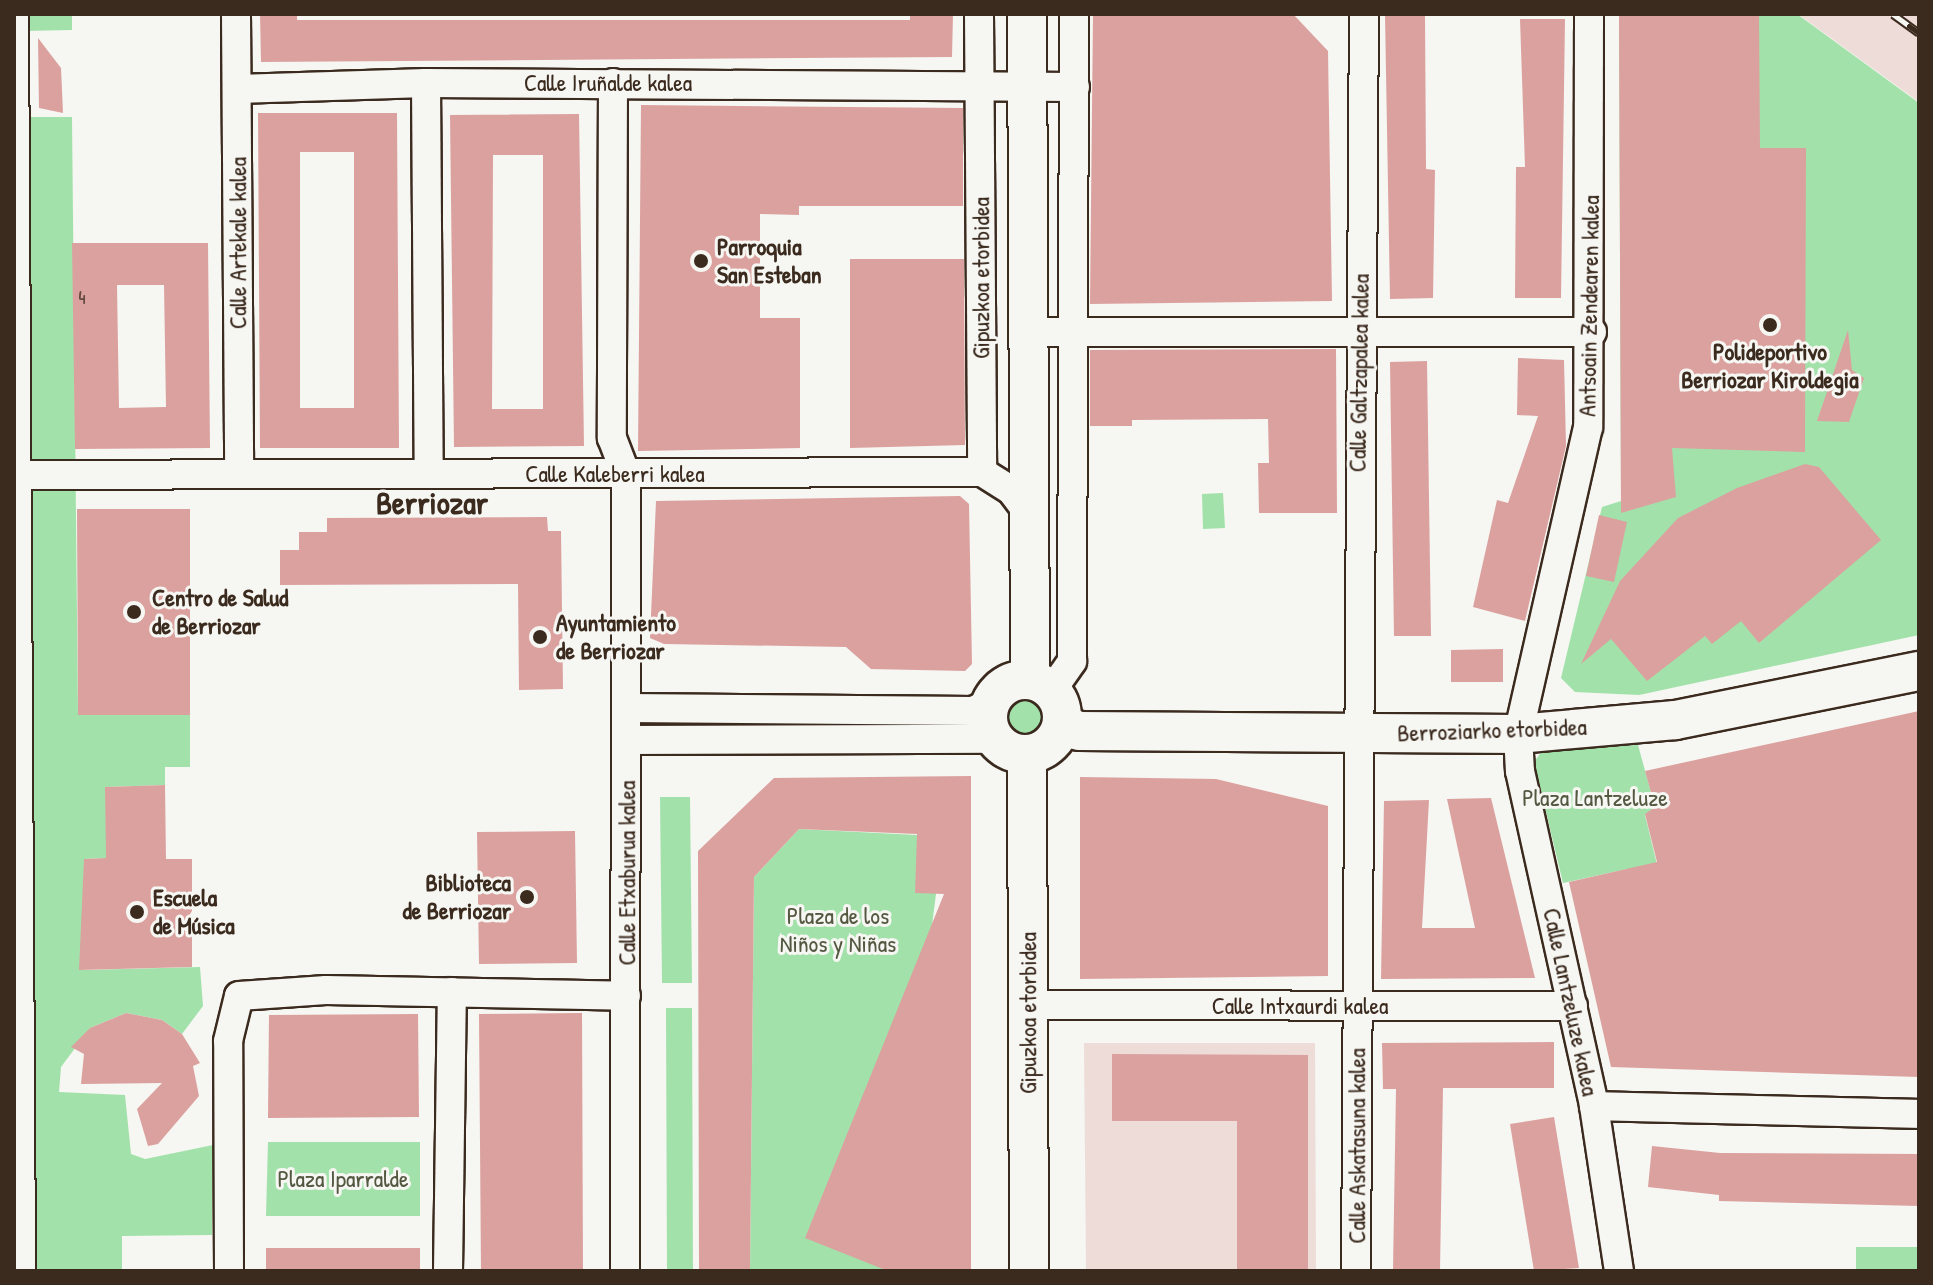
<!DOCTYPE html>
<meta charset="utf-8">
<style>
body{margin:0}
#map{position:relative;width:1933px;height:1285px;overflow:hidden;background:#f6f6f2;font-family:"Patrick Hand",sans-serif}
div>[style]{position:absolute}
[style*='--x']{left:calc(var(--x)*1px);top:calc(var(--y)*1px);width:calc(var(--w)*1px);rotate:calc(var(--a)*1deg)}
.built>*{inset:0;background:#eedcd9}
.green>*{inset:0;background:#a2e2aa}
.round{border-radius:50%}
.building>*{inset:0;background:#dba19f}
.roads{filter:drop-shadow(2px 0 #3b2a1e) drop-shadow(-2px 0 #3b2a1e) drop-shadow(0 2px #3b2a1e) drop-shadow(0 -2px #3b2a1e)}
.street>*{height:28px;margin:-14px;padding:0 14px;transform-origin:14px;border-radius:14px;background:#f6f6f2}
.secondary>*{height:38px;margin:-19px;padding:0 19px;transform-origin:19px;border-radius:19px;background:#f6f6f2}
.secondary>.ring{margin:-19px;padding:0;box-sizing:content-box;background:none;border:38px solid #f6f6f2;border-radius:50%}
.rail>*{height:9px;margin-top:-4.5px;transform-origin:0;background:repeating-linear-gradient(90deg,#f6f6f2 0 18px,#3b2a1e 0 36px);box-sizing:border-box;border-block:2px solid #3b2a1e}
.dots>*{width:22px;height:22px;translate:-50% -50%;box-sizing:border-box;border:4px solid #f6f6f2;border-radius:50%}
span{translate:-50% -50%;white-space:nowrap;text-align:center;line-height:1.15;-webkit-text-stroke:6px #f6f6f2;paint-order:stroke}
.number-label{font-size:20px;color:#63483e}
.number-label span{-webkit-text-stroke-width:0}
.street-label{font-size:24px;color:#3b2a1e}
.poi-label{font-size:24px;color:#3b2a1e;font-weight:700}
.left{translate:0 -50%;text-align:left}
.right{translate:-100% -50%;text-align:right}
.park-label{font-size:24px;color:#555841}
.district-label{font-size:32px;color:#3b2a1e;font-weight:700}
.frame{position:absolute;inset:0;border:16px solid #3b2a1e;pointer-events:none}
</style>
<div id="map">
<div class="built">
<div style="clip-path:polygon(1798px 14px,1919px 14px,1919px 102px)"></div>
<div style="clip-path:polygon(1084px 1043px,1315px 1043px,1316px 1271px,1086px 1271px)"></div>
</div>
<div class="green">
<div style="clip-path:polygon(14px 14px,72px 14px,72px 30px,23px 31px,25px 117px,72px 117px,78px 715px,190px 715px,190px 767px,165px 767px,165px 785px,106px 787px,106px 858px,84px 859px,84px 970px,200px 967px,203px 1006px,182px 1034px,162px 1020px,126px 1013px,90px 1028px,61px 1067px,59px 1092px,125px 1095px,131px 1154px,145px 1159px,213px 1145px,212px 1235px,122px 1236px,122px 1271px,14px 1271px)"></div>
<div style="clip-path:polygon(1619px 14px,1797px 14px,1919px 103px,1919px 635px,1639px 695px,1575px 692px,1561px 678px,1602px 507px,1621px 501px)"></div>
<div style="clip-path:polygon(1223px 493px,1225px 528px,1203px 529px,1202px 494px)"></div>
<div class="round" style="left:999px;top:692px;width:50px;height:50px"></div>
<div style="clip-path:polygon(1638px 745px,1655px 807px,1645px 815px,1662px 885px,1627px 869px,1563px 883px,1534px 762px,1545px 747px)"></div>
<div style="clip-path:polygon(660px 797px,690px 797px,692px 983px,662px 983px)"></div>
<div style="clip-path:polygon(799px 829px,917px 835px,936px 894px,888px 1271px,750px 1271px,754px 877px)"></div>
<div style="clip-path:polygon(666px 1008px,692px 1008px,693px 1271px,667px 1271px)"></div>
<div style="clip-path:polygon(268px 1142px,420px 1142px,420px 1216px,266px 1216px)"></div>
<div style="clip-path:polygon(1856px 1247px,1919px 1247px,1919px 1271px,1856px 1271px)"></div>
</div>
<div class="building">
<div style="clip-path:polygon(260px 14px,297px 14px,297px 20px,910px 20px,910px 14px,953px 14px,952px 57px,261px 62px)"></div>
<div style="clip-path:polygon(1093px 14px,1293px 14px,1328px 51px,1332px 301px,1090px 304px)"></div>
<div style="clip-path:polygon(1619px 14px,1759px 14px,1760px 148px,1806px 148px,1805px 452px,1672px 448px,1676px 497px,1621px 513px)"></div>
<div style="clip-path:polygon(1385px 15px,1425px 15px,1426px 169px,1435px 170px,1433px 298px,1390px 299px)"></div>
<div style="clip-path:polygon(1520px 19px,1565px 19px,1561px 298px,1515px 298px,1516px 167px,1525px 167px)"></div>
<div style="clip-path:polygon(38px 38px,61px 68px,63px 113px,39px 108px)"></div>
<div style="clip-path:polygon(641px 105px,963px 108px,963px 206px,799px 206px,799px 215px,760px 214px,760px 318px,800px 318px,800px 448px,638px 451px)"></div>
<div style="clip-path:polygon(evenodd,258px 113px,397px 113px,399px 448px,260px 448px,258px 113px,300px 152px,354px 152px,354px 408px,300px 408px,300px 152px)"></div>
<div style="clip-path:polygon(evenodd,579px 114px,584px 446px,454px 447px,450px 115px,579px 114px,493px 155px,543px 155px,543px 409px,492px 409px,493px 155px)"></div>
<div style="clip-path:polygon(evenodd,72px 243px,208px 243px,210px 448px,75px 449px,72px 243px,117px 285px,164px 285px,166px 407px,119px 408px,117px 285px)"></div>
<div style="clip-path:polygon(850px 259px,964px 259px,965px 445px,850px 448px)"></div>
<div style="clip-path:polygon(1848px 330px,1852px 370px,1864px 378px,1849px 422px,1817px 421px)"></div>
<div style="clip-path:polygon(1336px 349px,1337px 513px,1259px 513px,1258px 463px,1269px 463px,1268px 419px,1132px 420px,1132px 426px,1090px 426px,1090px 350px)"></div>
<div style="clip-path:polygon(1518px 358px,1564px 360px,1566px 446px,1525px 621px,1473px 607px,1497px 500px,1508px 503px,1538px 416px,1517px 415px)"></div>
<div style="clip-path:polygon(1427px 361px,1431px 636px,1394px 636px,1390px 362px)"></div>
<div style="clip-path:polygon(1805px 464px,1819px 467px,1881px 540px,1759px 643px,1741px 621px,1712px 644px,1705px 636px,1647px 681px,1611px 639px,1581px 664px,1620px 581px,1678px 518px,1737px 488px)"></div>
<div style="clip-path:polygon(960px 496px,969px 504px,972px 664px,965px 671px,871px 669px,846px 647px,664px 644px,650px 638px,656px 501px)"></div>
<div style="clip-path:polygon(77px 509px,190px 509px,190px 715px,78px 715px)"></div>
<div style="clip-path:polygon(1599px 515px,1627px 522px,1614px 582px,1586px 576px)"></div>
<div style="clip-path:polygon(547px 517px,548px 531px,561px 531px,563px 689px,519px 690px,518px 584px,280px 585px,280px 550px,299px 550px,299px 532px,327px 532px,327px 518px)"></div>
<div style="clip-path:polygon(1503px 649px,1503px 682px,1451px 682px,1451px 650px)"></div>
<div style="clip-path:polygon(1919px 711px,1919px 1077px,1611px 1067px,1569px 882px,1657px 862px,1645px 814px,1655px 807px,1645px 771px)"></div>
<div style="clip-path:polygon(971px 776px,971px 1271px,888px 1271px,805px 1238px,944px 894px,915px 893px,917px 834px,799px 829px,754px 877px,750px 1271px,699px 1271px,698px 851px,774px 778px)"></div>
<div style="clip-path:polygon(1080px 777px,1216px 779px,1328px 806px,1328px 976px,1080px 979px)"></div>
<div style="clip-path:polygon(165px 785px,166px 859px,192px 859px,192px 967px,79px 970px,84px 859px,106px 858px,105px 787px)"></div>
<div style="clip-path:polygon(1491px 798px,1535px 978px,1381px 979px,1384px 801px,1429px 800px,1422px 928px,1475px 928px,1447px 799px)"></div>
<div style="clip-path:polygon(575px 831px,577px 963px,479px 964px,477px 832px)"></div>
<div style="clip-path:polygon(126px 1013px,162px 1020px,182px 1034px,200px 1063px,193px 1066px,199px 1096px,158px 1144px,148px 1146px,137px 1109px,162px 1083px,81px 1084px,84px 1054px,71px 1047px,90px 1028px)"></div>
<div style="clip-path:polygon(582px 1013px,583px 1271px,481px 1271px,479px 1014px)"></div>
<div style="clip-path:polygon(418px 1014px,419px 1117px,268px 1118px,269px 1015px)"></div>
<div style="clip-path:polygon(1554px 1042px,1554px 1088px,1443px 1088px,1440px 1270px,1393px 1269px,1396px 1089px,1383px 1089px,1382px 1043px)"></div>
<div style="clip-path:polygon(1112px 1054px,1308px 1055px,1308px 1271px,1237px 1271px,1237px 1121px,1112px 1121px)"></div>
<div style="clip-path:polygon(1554px 1117px,1579px 1268px,1534px 1271px,1510px 1124px)"></div>
<div style="clip-path:polygon(1652px 1146px,1720px 1153px,1919px 1154px,1919px 1206px,1719px 1201px,1719px 1195px,1648px 1187px)"></div>
<div style="clip-path:polygon(266px 1248px,420px 1248px,420px 1271px,266px 1271px)"></div>
</div>
<div class="roads">
<div class="street">
<div style="--x:14;--y:14;--w:1257;--a:89.68"></div>
<div style="--x:236;--y:14;--w:459;--a:89.6"></div>
<div style="--x:979;--y:14;--w:458;--a:89.6"></div>
<div style="--x:1589;--y:14;--w:413;--a:90.1"></div>
<div style="--x:1588;--y:427;--w:315;--a:102.8"></div>
<div style="--x:1518;--y:734;--w:37;--a:87"></div>
<div style="--x:1520;--y:771;--w:343;--a:77.5"></div>
<div style="--x:1594;--y:1106;--w:167;--a:81.4"></div>
<div style="--x:426;--y:83;--w:389;--a:89.6"></div>
<div style="--x:613;--y:83;--w:355;--a:90.2"></div>
<div style="--x:612;--y:438;--w:40;--a:69"></div>
<div style="--x:626;--y:475;--w:796;--a:90.07"></div>
<div style="--x:237;--y:89;--w:189;--a:-1.8"></div>
<div style="--x:426;--y:83;--w:649;--a:0.35"></div>
<div style="--x:1027;--y:332;--w:565;--a:0"></div>
<div style="--x:16;--y:475;--w:966;--a:-0.18"></div>
<div style="--x:982;--y:472;--w:34;--a:32"></div>
<div style="--x:1011;--y:490;--w:26;--a:53"></div>
<div style="--x:1052;--y:690;--w:35;--a:-55"></div>
<div style="--x:1072;--y:661;--w:647;--a:-89.82"></div>
<div style="--x:627;--y:708;--w:346;--a:0.5"></div>
<div style="--x:973;--y:711;--w:19;--a:-25"></div>
<div style="--x:628;--y:740;--w:367;--a:-0.2"></div>
<div style="--x:1028;--y:1005;--w:545;--a:0.11"></div>
<div style="--x:1594;--y:1106;--w:325;--a:1.4"></div>
<div style="--x:229;--y:1271;--w:230;--a:-90.2"></div>
<div style="--x:228;--y:1041;--w:46;--a:-76.3"></div>
<div style="--x:239;--y:996;--w:87;--a:-3.9"></div>
<div style="--x:326;--y:990;--w:300;--a:1.1"></div>
<div style="--x:448;--y:1271;--w:279;--a:-89.2"></div>
<div style="--x:1356;--y:1271;--w:1257;--a:-89.64"></div>
</div>
<div class="secondary">
<div style="--x:1027;--y:14;--w:666;--a:89.74"></div>
<div class="ring" style="left:988px;top:680px;width:36px;height:36px"></div>
<div style="--x:1062;--y:724;--w:18;--a:22"></div>
<div style="--x:1079;--y:731;--w:439;--a:0.4"></div>
<div style="--x:1518;--y:734;--w:158;--a:-5.1"></div>
<div style="--x:1675;--y:720;--w:249;--a:-11.4"></div>
<div style="--x:1027;--y:754;--w:517;--a:89.78"></div>
</div>
</div>
<div class="rail">
<div style="--x:1893;--y:14;--w:32;--a:36"></div>
</div>
<div class="dots">
<div style="left:701px;top:261px;background:#3b2a1e"></div>
<div style="left:1770px;top:325px;background:#3b2a1e"></div>
<div style="left:134px;top:612px;background:#3b2a1e"></div>
<div style="left:540px;top:637px;background:#3b2a1e"></div>
<div style="left:527px;top:897px;background:#3b2a1e"></div>
<div style="left:137px;top:912px;background:#3b2a1e"></div>
</div>
<div class="number-label">
<span style="left:82px;top:296px">4</span>
</div>
<div class="street-label">
<span style="left:608px;top:83px">Calle Iruñalde kalea</span>
<span style="left:238px;top:243px;rotate:-90deg">Calle Artekale kalea</span>
<span style="left:981px;top:278px;rotate:-90deg">Gipuzkoa etorbidea</span>
<span style="left:1589px;top:306px;rotate:-89deg">Antsoain Zendearen kalea</span>
<span style="left:1359px;top:373px;rotate:-89deg">Calle Galtzapalea kalea</span>
<span style="left:615px;top:474px">Calle Kaleberri kalea</span>
<span style="left:1492px;top:730px;rotate:-2deg">Berroziarko etorbidea</span>
<span style="left:627px;top:873px;rotate:-90deg">Calle Etxaburua kalea</span>
<span style="left:1571px;top:1002px;rotate:78deg">Calle Lantzeluze kalea</span>
<span style="left:1300px;top:1006px">Calle Intxaurdi kalea</span>
<span style="left:1028px;top:1013px;rotate:-90deg">Gipuzkoa etorbidea</span>
<span style="left:1357px;top:1146px;rotate:-90deg">Calle Askatasuna kalea</span>
</div>
<div class="poi-label">
<span class="left" style="left:717px;top:261px">Parroquia<br>San Esteban</span>
<span style="left:1770px;top:366px">Polideportivo<br>Berriozar Kiroldegia</span>
<span class="left" style="left:152px;top:612px">Centro de Salud<br>de Berriozar</span>
<span class="left" style="left:556px;top:637px">Ayuntamiento<br>de Berriozar</span>
<span class="right" style="left:511px;top:897px">Biblioteca<br>de Berriozar</span>
<span class="left" style="left:153px;top:912px">Escuela<br>de Música</span>
</div>
<div class="park-label">
<span style="left:1595px;top:798px">Plaza Lantzeluze</span>
<span style="left:838px;top:930px">Plaza de los<br>Niños y Niñas</span>
<span style="left:343px;top:1179px">Plaza Iparralde</span>
</div>
<div class="district-label">
<span style="left:432px;top:503px">Berriozar</span>
</div>
<div class="frame"></div>
</div>
